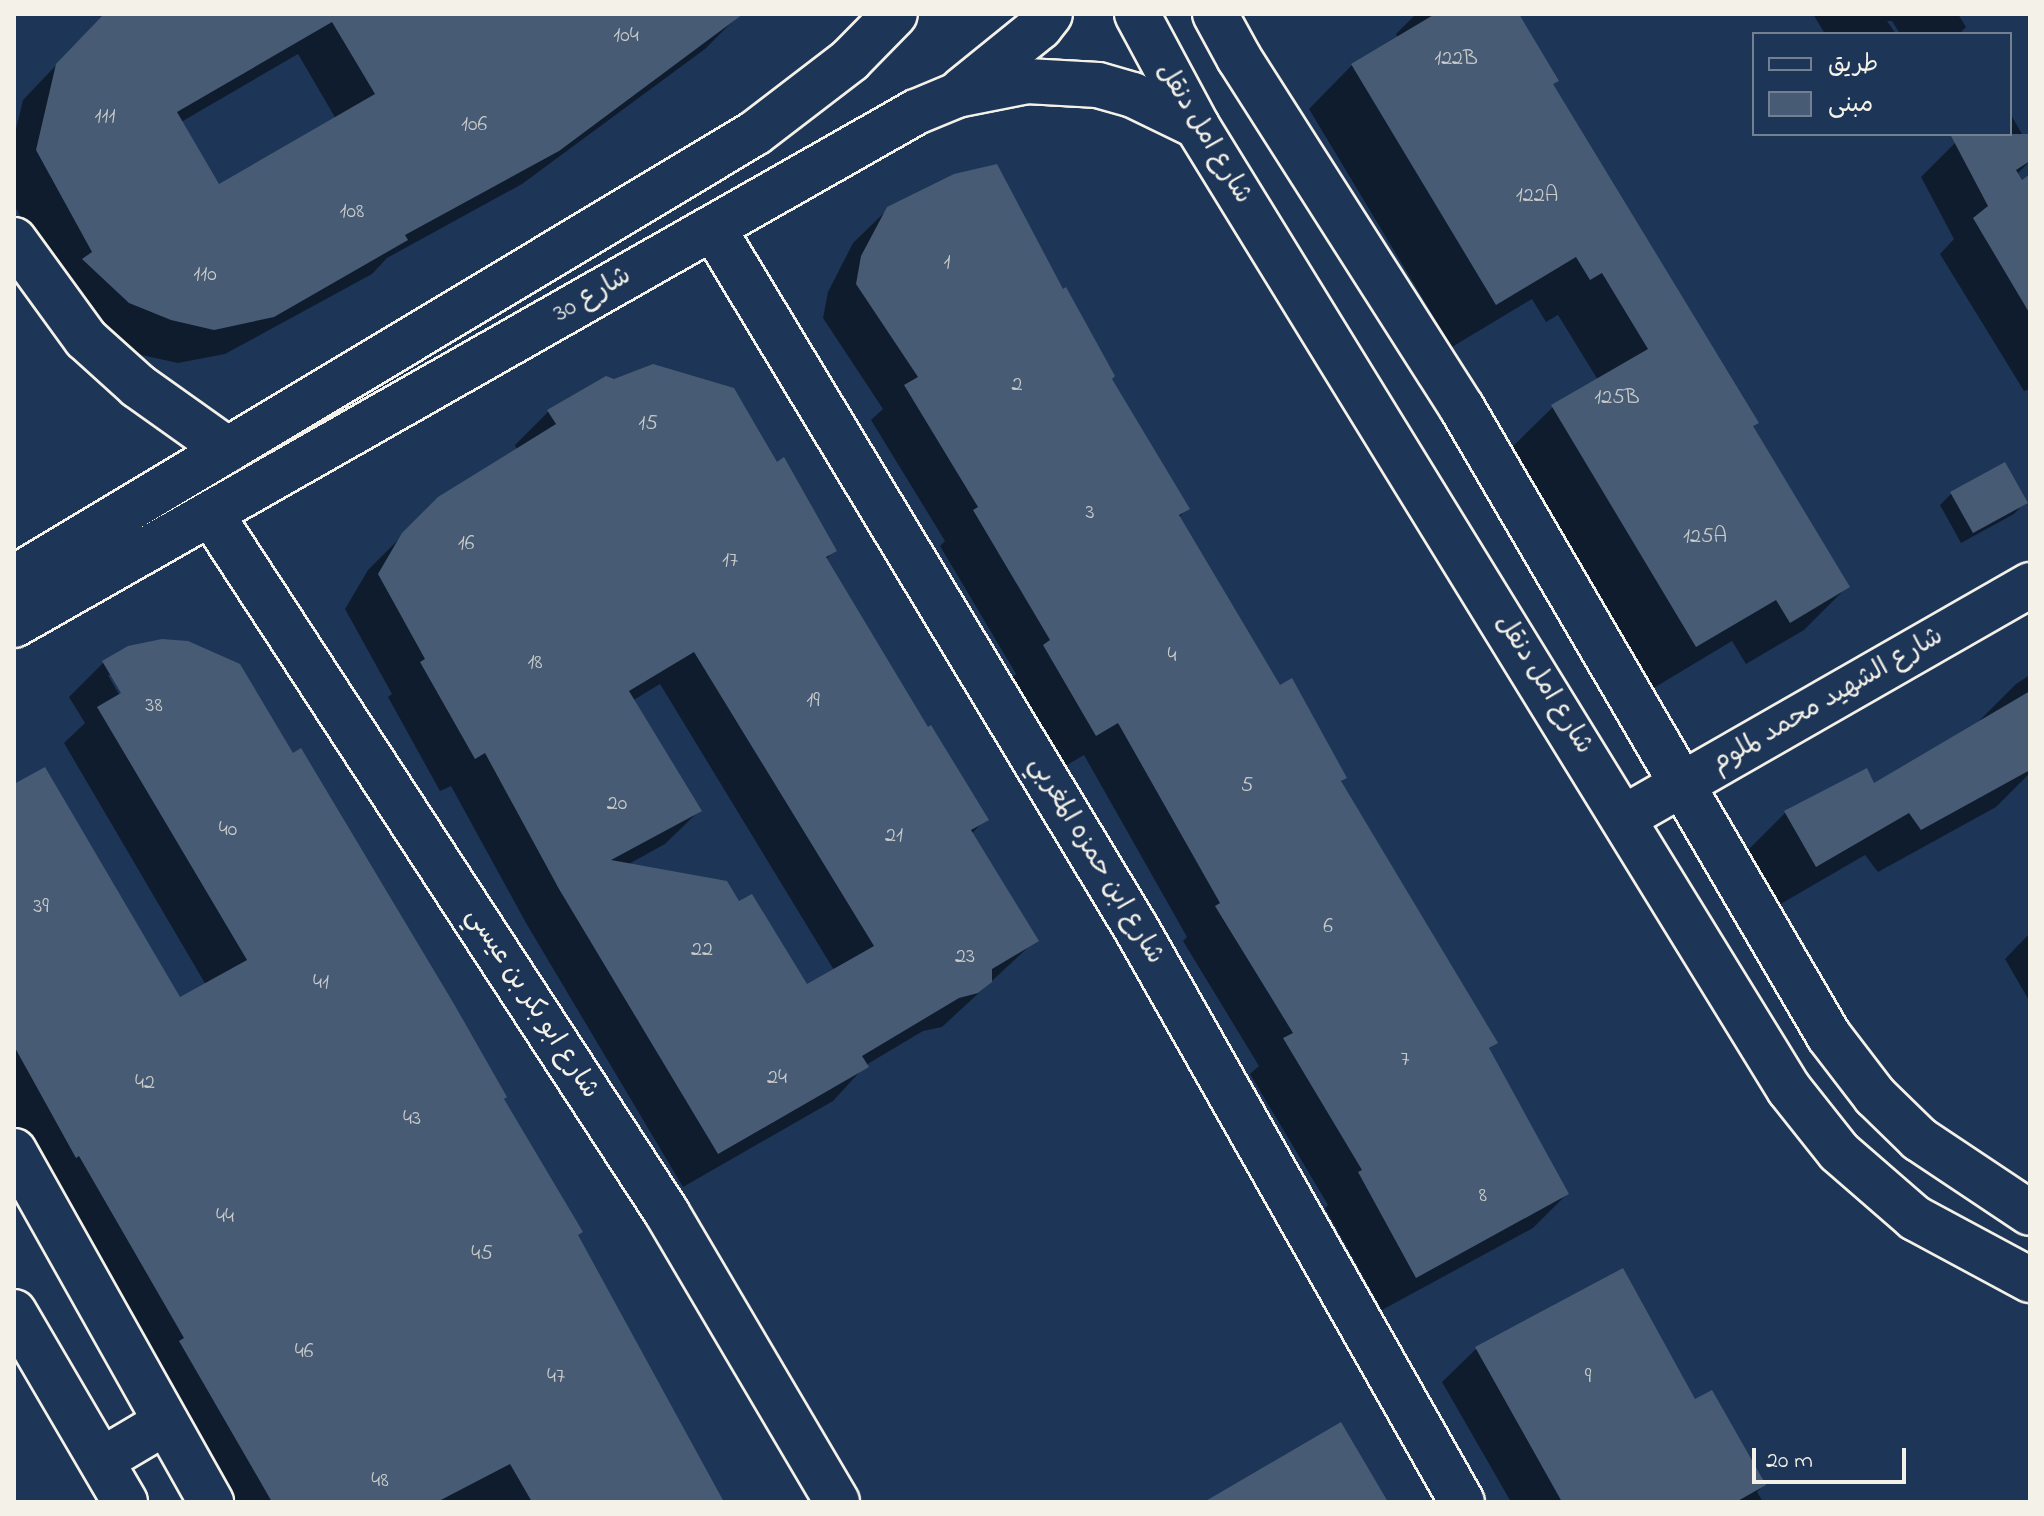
<!DOCTYPE html>
<meta charset="utf-8">
<style>
body{margin:0}
#map{position:relative;width:2044px;height:1516px;overflow:hidden;background:#1d3557;font-family:"Indie Flower","Playpen Sans Arabic",sans-serif}
div>[style]{position:absolute}
[style*='--x']{left:calc(var(--x)*1px);top:calc(var(--y)*1px);width:calc(var(--w)*1px);rotate:calc(var(--a)*1deg)}
.shadow>*{inset:0;background:#0007}
.building>*{inset:0;background:#485b74}
.roads{filter:drop-shadow(2px 0 #f4f1e8) drop-shadow(-2px 0 #f4f1e8) drop-shadow(0 2px #f4f1e8) drop-shadow(0 -2px #f4f1e8)}
.street>*{height:44px;margin:-22px;padding:0 22px;transform-origin:22px;border-radius:22px;background:#1d3557}
.secondary>*{height:44px;margin:-22px;padding:0 22px;transform-origin:22px;border-radius:22px;background:#1d3557}
span{translate:-50% -50%;white-space:nowrap;text-align:center;line-height:1.15;-webkit-text-stroke:6px #1d3557;paint-order:stroke}
.number-label{font-size:22px;color:#c9cccb}
.number-label span{-webkit-text-stroke-width:0}
.street-label{font-size:26px;color:#f4f1e8}
.frame{position:absolute;inset:0;border:16px solid #f4f1e8;pointer-events:none}
.legend{position:absolute;left:1752px;top:32px;width:260px;height:104px;box-sizing:border-box;background:#1d3557;border:2px solid #738091;margin:0;padding:10px 14px;list-style:none;font-size:24px;color:#f4f1e8}
.legend li{display:flex;align-items:center;gap:16px;height:40px}
.legend b{width:40px;border:2px solid #738091}
.scale{position:absolute;left:1752px;top:1448px;width:154px;height:36px;box-sizing:border-box;border:4px solid #f4f1e8;border-top:0;padding-left:10px;font-size:24px;line-height:28px;white-space:nowrap;color:#f4f1e8;-webkit-text-stroke:6px #1d3557;paint-order:stroke}
</style>
<div id="map">
<div class="shadow">
<div style="clip-path:polygon(evenodd,105px 14px,740px 14px,705px 49px,522px 184px,387px 258px,372px 274px,225px 354px,178px 363px,137px 354px,95px 337px,58px 285px,14px 205px,14px 137px,23px 100px,105px 14px,298px 54px,336px 119px,218px 187px,181px 122px,298px 54px)"></div>
<div style="clip-path:polygon(1416px 14px,1517px 14px,1552px 85px,1847px 587px,1804px 630px,1746px 664px,1732px 641px,1652px 689px,1509px 450px,1553px 407px,1598px 380px,1558px 315px,1546px 322px,1532px 299px,1452px 347px,1309px 109px,1352px 65px,1398px 38px,1396px 34px)"></div>
<div style="clip-path:polygon(1813px 14px,1958px 14px,1966px 27px,1959px 34px,1900px 34px,1892px 21px,1887px 21px,1896px 34px,1825px 34px)"></div>
<div style="clip-path:polygon(2010px 113px,2030px 148px,2030px 161px,2016px 175px,2030px 199px,2030px 389px,2024px 391px,1940px 254px,1954px 239px,1921px 177px,1955px 143px,1971px 134px,2010px 134px)"></div>
<div style="clip-path:polygon(888px 209px,1110px 379px,1188px 508px,1178px 518px,1279px 688px,1345px 777px,1340px 783px,1496px 1042px,1488px 1050px,1567px 1194px,1533px 1228px,1382px 1310px,1325px 1208px,1328px 1205px,1250px 1074px,1259px 1066px,1183px 941px,1187px 937px,1084px 755px,1062px 768px,1010px 680px,1016px 674px,940px 546px,945px 541px,871px 420px,883px 409px,823px 318px,828px 292px,853px 243px)"></div>
<div style="clip-path:polygon(evenodd,549px 411px,776px 464px,834px 551px,825px 560px,927px 730px,986px 819px,971px 834px,1036px 940px,942px 1027px,923px 1031px,866px 1065px,833px 1101px,683px 1187px,526px 923px,451px 786px,440px 791px,388px 697px,392px 694px,345px 609px,368px 570px,439px 499px,517px 450px,515px 445px,549px 411px,660px 684px,834px 970px,806px 987px,738px 904px,627px 865px,665px 844px,699px 811px,632px 701px,660px 684px)"></div>
<div style="clip-path:polygon(2004px 464px,2025px 502px,2014px 514px,1961px 543px,1940px 505px,1951px 494px)"></div>
<div style="clip-path:polygon(evenodd,129px 648px,502px 1099px,719px 1502px,220px 1502px,14px 1141px,14px 787px,179px 1000px,206px 985px,64px 743px,85px 723px,69px 697px,103px 663px,129px 648px,108px 675px,112px 675px,128px 701px,124px 703px,108px 675px)"></div>
<div style="clip-path:polygon(2030px 675px,2030px 773px,1996px 807px,1878px 872px,1865px 855px,1772px 909px,1742px 856px,1785px 813px,1866px 770px,1873px 786px,1974px 726px,2016px 684px)"></div>
<div style="clip-path:polygon(2030px 933px,2030px 1002px,2005px 959px)"></div>
<div style="clip-path:polygon(1476px 1349px,1695px 1402px,1764px 1485px,1757px 1492px,1763px 1502px,1511px 1502px,1442px 1382px)"></div>
</div>
<div class="building">
<div style="clip-path:polygon(evenodd,104px 14px,743px 14px,559px 151px,405px 235px,408px 240px,274px 317px,214px 330px,171px 320px,129px 303px,82px 259px,92px 252px,36px 150px,56px 64px,104px 14px,332px 22px,375px 94px,219px 184px,177px 112px,332px 22px)"></div>
<div style="clip-path:polygon(1435px 14px,1519px 14px,1559px 81px,1553px 84px,1759px 423px,1753px 426px,1850px 587px,1790px 623px,1776px 600px,1696px 647px,1551px 405px,1648px 349px,1602px 273px,1590px 280px,1576px 257px,1496px 305px,1351px 64px)"></div>
<div style="clip-path:polygon(1950px 134px,2030px 134px,2030px 161px,2016px 170px,2022px 180px,2030px 174px,2030px 314px,1973px 218px,1988px 206px)"></div>
<div style="clip-path:polygon(997px 164px,1063px 289px,1066px 287px,1115px 376px,1112px 379px,1190px 509px,1179px 515px,1280px 685px,1292px 678px,1347px 778px,1341px 781px,1498px 1043px,1489px 1048px,1569px 1194px,1416px 1278px,1358px 1172px,1362px 1170px,1283px 1038px,1293px 1033px,1215px 906px,1220px 903px,1118px 723px,1096px 736px,1043px 645px,1050px 640px,973px 510px,978px 507px,904px 385px,918px 377px,856px 284px,861px 256px,887px 207px,954px 174px)"></div>
<div style="clip-path:polygon(evenodd,653px 364px,734px 388px,777px 462px,784px 457px,837px 551px,826px 557px,928px 727px,931px 725px,989px 820px,971px 830px,1039px 941px,992px 969px,992px 982px,978px 993px,959px 998px,862px 1056px,869px 1067px,718px 1154px,559px 889px,485px 753px,475px 759px,420px 662px,425px 659px,378px 574px,402px 533px,438px 497px,556px 424px,547px 410px,606px 376px,614px 379px,653px 364px,694px 652px,874px 946px,807px 984px,752px 894px,739px 901px,727px 881px,611px 860px,702px 811px,629px 691px,694px 652px)"></div>
<div style="clip-path:polygon(2005px 462px,2028px 503px,1973px 533px,1950px 492px)"></div>
<div style="clip-path:polygon(162px 639px,188px 641px,240px 664px,293px 753px,301px 748px,454px 1004px,507px 1097px,504px 1099px,583px 1232px,578px 1235px,724px 1502px,532px 1502px,510px 1464px,437px 1502px,272px 1502px,179px 1341px,184px 1338px,79px 1156px,76px 1158px,14px 1046px,14px 784px,45px 767px,180px 997px,247px 960px,97px 707px,121px 693px,102px 661px,128px 646px)"></div>
<div style="clip-path:polygon(2030px 691px,2030px 770px,1921px 830px,1909px 813px,1816px 867px,1784px 811px,1867px 768px,1874px 783px)"></div>
<div style="clip-path:polygon(1623px 1268px,1695px 1399px,1712px 1390px,1766px 1485px,1736px 1502px,1562px 1502px,1475px 1347px)"></div>
<div style="clip-path:polygon(1341px 1422px,1388px 1502px,1204px 1502px)"></div>
</div>
<div class="roads">
<div class="street">
<div style="--x:962;--y:90;--w:100;--a:-38.9"></div>
<div style="--x:1040;--y:27;--w:16;--a:-52"></div>
<div style="--x:713;--y:228;--w:818;--a:58.86"></div>
<div style="--x:1136;--y:928;--w:660;--a:60.41"></div>
<div style="--x:14;--y:240;--w:122;--a:54"></div>
<div style="--x:86;--y:339;--w:70;--a:42.1"></div>
<div style="--x:138;--y:386;--w:110;--a:35.4"></div>
<div style="--x:211;--y:514;--w:835;--a:56.88"></div>
<div style="--x:667;--y:1213;--w:335;--a:59.5"></div>
<div style="--x:14;--y:578;--w:864;--a:-30.99"></div>
<div style="--x:755;--y:133;--w:120;--a:-37.5"></div>
<div style="--x:850;--y:60;--w:64;--a:-45.6"></div>
<div style="--x:14;--y:625;--w:1038;--a:-29.63"></div>
<div style="--x:916;--y:112;--w:44;--a:-22.5"></div>
<div style="--x:957;--y:95;--w:71;--a:-11.3"></div>
<div style="--x:1027;--y:81;--w:71;--a:3.2"></div>
<div style="--x:1098;--y:85;--w:36;--a:16"></div>
<div style="--x:1133;--y:95;--w:71;--a:25.8"></div>
<div style="--x:1625;--y:817;--w:467;--a:-29.8"></div>
<div style="--x:14;--y:1151;--w:403;--a:60.7"></div>
</div>
<div class="secondary">
<div style="--x:1137;--y:14;--w:127;--a:61.8"></div>
<div style="--x:1197;--y:126;--w:1130;--a:58.42"></div>
<div style="--x:1789;--y:1089;--w:80;--a:51.6"></div>
<div style="--x:1839;--y:1152;--w:101;--a:41"></div>
<div style="--x:1915;--y:1218;--w:131;--a:28.3"></div>
<div style="--x:1215;--y:14;--w:50;--a:61.4"></div>
<div style="--x:1239;--y:58;--w:415;--a:57.5"></div>
<div style="--x:1462;--y:408;--w:727;--a:59.7"></div>
<div style="--x:1829;--y:1036;--w:76;--a:52.5"></div>
<div style="--x:1875;--y:1096;--w:62;--a:44.3"></div>
<div style="--x:1919;--y:1139;--w:133;--a:33.7"></div>
<div style="--x:14;--y:1312;--w:220;--a:59.7"></div>
<div style="--x:102;--y:1460;--w:74;--a:-30.7"></div>
</div>
</div>
<div class="number-label">
<span style="left:626px;top:37px">104</span>
<span style="left:1456px;top:60px">122B</span>
<span style="left:105px;top:118px">111</span>
<span style="left:474px;top:126px">106</span>
<span style="left:1537px;top:197px">122A</span>
<span style="left:352px;top:213px">108</span>
<span style="left:947px;top:264px">1</span>
<span style="left:205px;top:276px">110</span>
<span style="left:1017px;top:386px">2</span>
<span style="left:1617px;top:399px">125B</span>
<span style="left:648px;top:425px">15</span>
<span style="left:1090px;top:514px">3</span>
<span style="left:1705px;top:538px">125A</span>
<span style="left:466px;top:545px">16</span>
<span style="left:730px;top:562px">17</span>
<span style="left:1172px;top:657px">4</span>
<span style="left:535px;top:664px">18</span>
<span style="left:813px;top:702px">19</span>
<span style="left:154px;top:707px">38</span>
<span style="left:1247px;top:787px">5</span>
<span style="left:617px;top:805px">20</span>
<span style="left:228px;top:831px">40</span>
<span style="left:894px;top:837px">21</span>
<span style="left:41px;top:908px">39</span>
<span style="left:1328px;top:928px">6</span>
<span style="left:702px;top:951px">22</span>
<span style="left:965px;top:958px">23</span>
<span style="left:321px;top:984px">41</span>
<span style="left:1405px;top:1061px">7</span>
<span style="left:777px;top:1079px">24</span>
<span style="left:145px;top:1084px">42</span>
<span style="left:412px;top:1120px">43</span>
<span style="left:1483px;top:1197px">8</span>
<span style="left:225px;top:1218px">44</span>
<span style="left:482px;top:1255px">45</span>
<span style="left:304px;top:1353px">46</span>
<span style="left:556px;top:1378px">47</span>
<span style="left:1588px;top:1378px">9</span>
<span style="left:380px;top:1482px">48</span>
</div>
<div class="street-label">
<span style="left:1203px;top:134px;rotate:59deg">شارع امل دنقل</span>
<span style="left:593px;top:296px;rotate:-30deg">شارع 30</span>
<span style="left:1543px;top:685px;rotate:58deg">شارع امل دنقل</span>
<span style="left:1828px;top:701px;rotate:-30deg">شارع الشهيد محمد لملوم</span>
<span style="left:1095px;top:861px;rotate:59deg">شارع ابن حمزه المغربي</span>
<span style="left:531px;top:1004px;rotate:57deg">شارع ابو بكر بن عيسي</span>
</div>
<div class="frame"></div>
<ul class="legend">
<li><b style="height:10px;background:#1d3557"></b>طريق</li>
<li><b style="height:22px;background:#485b74"></b>مبنى</li>
</ul>
<div class="scale">20 m</div>
</div>
